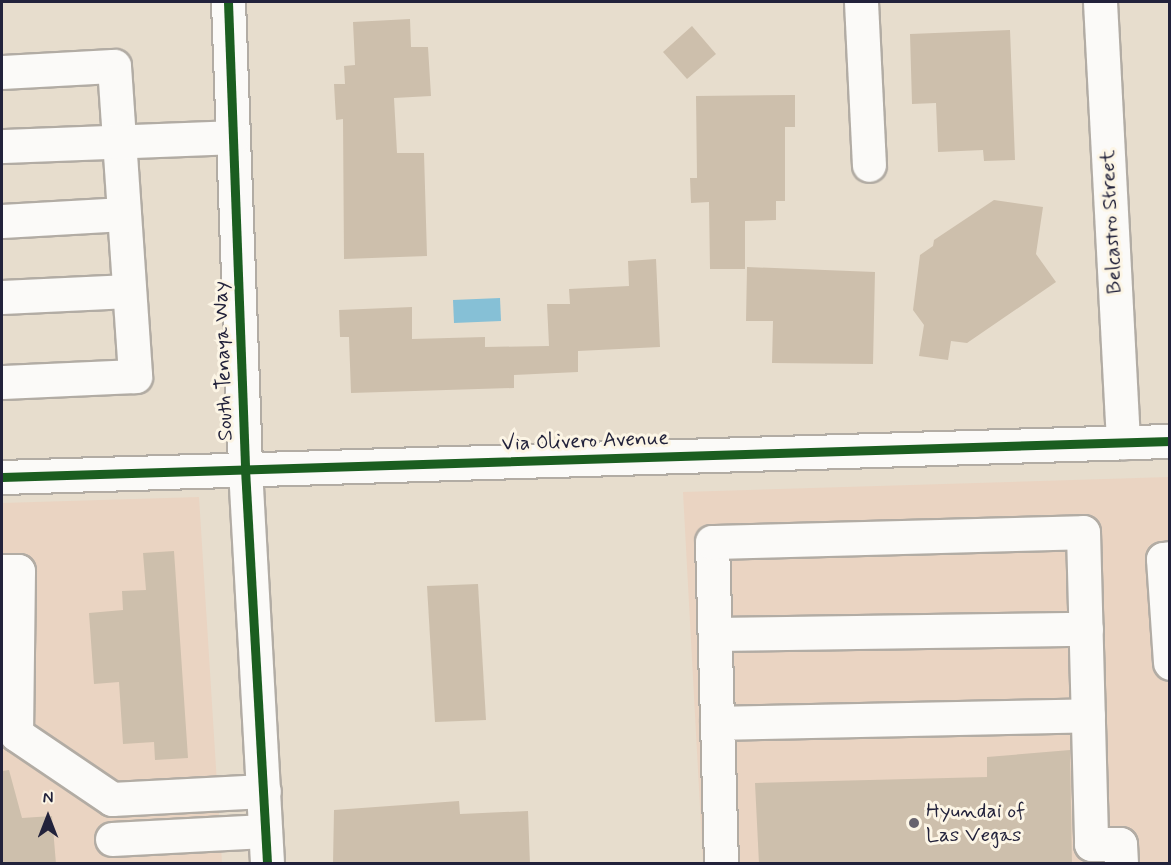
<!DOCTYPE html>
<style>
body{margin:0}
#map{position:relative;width:1171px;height:865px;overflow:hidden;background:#e7ddcd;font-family:Mynerve,sans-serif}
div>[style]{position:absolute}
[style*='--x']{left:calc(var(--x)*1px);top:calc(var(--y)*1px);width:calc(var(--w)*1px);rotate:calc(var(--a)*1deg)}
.built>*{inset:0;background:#ead4c2}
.water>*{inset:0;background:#86c0d6}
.building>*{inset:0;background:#cdbfac}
.roads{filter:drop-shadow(2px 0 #b2aca4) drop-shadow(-2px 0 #b2aca4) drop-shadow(0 2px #b2aca4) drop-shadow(0 -2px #b2aca4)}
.minor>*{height:33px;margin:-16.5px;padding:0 16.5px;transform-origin:16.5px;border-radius:16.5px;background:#fbfaf8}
.cycleway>*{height:9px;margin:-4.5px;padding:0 4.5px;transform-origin:4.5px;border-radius:4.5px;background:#1b5e20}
.dots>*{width:16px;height:16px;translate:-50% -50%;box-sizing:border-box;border:3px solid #fcf5e5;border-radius:50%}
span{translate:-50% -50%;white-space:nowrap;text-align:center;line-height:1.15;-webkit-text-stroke:6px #fcf5e5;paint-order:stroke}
.street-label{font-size:21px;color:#22223b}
.poi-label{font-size:21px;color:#22223b}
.left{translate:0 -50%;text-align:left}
.frame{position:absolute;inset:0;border:3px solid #22223b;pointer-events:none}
.north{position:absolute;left:18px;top:787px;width:60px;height:60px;-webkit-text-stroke:4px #fcf5e5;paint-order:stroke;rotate:0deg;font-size:16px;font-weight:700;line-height:24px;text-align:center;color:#22223b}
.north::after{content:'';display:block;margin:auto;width:21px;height:27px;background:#22223b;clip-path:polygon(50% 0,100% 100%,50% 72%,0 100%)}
</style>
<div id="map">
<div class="built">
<div style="clip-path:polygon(1169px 477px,1169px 863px,703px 863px,683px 492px)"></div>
<div style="clip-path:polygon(199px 497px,222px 863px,2px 863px,2px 503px)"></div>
</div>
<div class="water">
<div style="clip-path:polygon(500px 298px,501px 321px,454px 323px,453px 300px)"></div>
</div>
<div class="building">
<div style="clip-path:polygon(410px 19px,411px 47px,428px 47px,431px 96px,394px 98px,397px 153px,424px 153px,427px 256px,344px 259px,343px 119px,336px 120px,334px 84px,345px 84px,344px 66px,355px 65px,353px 22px)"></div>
<div style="clip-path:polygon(692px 26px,716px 54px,687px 79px,663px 52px)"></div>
<div style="clip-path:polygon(1010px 30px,1015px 160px,984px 161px,983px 150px,938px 152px,936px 103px,912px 104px,910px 34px)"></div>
<div style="clip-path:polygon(795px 95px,795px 127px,785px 127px,785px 201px,776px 201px,776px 220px,745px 221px,745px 269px,710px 269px,709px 202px,691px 203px,690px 178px,697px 178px,696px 96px)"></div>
<div style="clip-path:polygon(994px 200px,1043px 207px,1036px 254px,1056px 282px,967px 343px,951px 341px,948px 360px,919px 356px,924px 325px,913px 310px,920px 255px,933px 246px,934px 240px)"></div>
<div style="clip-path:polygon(656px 259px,660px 347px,578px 351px,578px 372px,514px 375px,514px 388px,351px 393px,349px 337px,340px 337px,339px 310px,412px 307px,412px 339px,485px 337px,485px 347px,549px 346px,547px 304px,570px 304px,569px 289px,629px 286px,628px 261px)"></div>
<div style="clip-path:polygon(747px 267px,875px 272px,873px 364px,772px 363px,773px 321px,746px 321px)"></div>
<div style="clip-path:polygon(174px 551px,188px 758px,155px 760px,154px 742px,123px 744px,119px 682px,94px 684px,89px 613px,123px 610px,122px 591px,146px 590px,143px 553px)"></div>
<div style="clip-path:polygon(478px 584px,486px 720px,435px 722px,427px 586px)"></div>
<div style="clip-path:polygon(1070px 750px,1072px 864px,759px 864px,755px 783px,987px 777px,987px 757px)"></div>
<div style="clip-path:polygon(9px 770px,22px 818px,52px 816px,56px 864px,2px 864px,2px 771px)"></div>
<div style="clip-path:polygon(459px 801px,460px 814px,528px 811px,530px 864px,333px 864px,334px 810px)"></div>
</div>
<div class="roads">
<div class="minor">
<div style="--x:228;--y:2;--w:467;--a:87.9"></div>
<div style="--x:245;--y:469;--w:396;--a:86.8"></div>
<div style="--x:861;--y:2;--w:163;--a:87.2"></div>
<div style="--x:1100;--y:2;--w:441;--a:87"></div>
<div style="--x:2;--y:72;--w:112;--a:-3.1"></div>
<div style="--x:114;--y:66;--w:311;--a:86.1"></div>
<div style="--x:135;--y:376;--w:133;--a:177.4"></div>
<div style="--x:2;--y:146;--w:231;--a:-2.2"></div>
<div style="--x:2;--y:221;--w:122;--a:-3.3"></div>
<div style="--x:2;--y:297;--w:127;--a:-2.7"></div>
<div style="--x:2;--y:477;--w:1169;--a:-1.77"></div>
<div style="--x:1170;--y:558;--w:7;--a:172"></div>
<div style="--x:1163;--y:559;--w:104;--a:86.1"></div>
<div style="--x:2;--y:571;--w:16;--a:0"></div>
<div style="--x:18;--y:571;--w:163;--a:90.7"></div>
<div style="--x:16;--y:734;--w:116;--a:34.1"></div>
<div style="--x:112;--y:799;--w:152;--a:-3"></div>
<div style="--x:715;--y:634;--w:371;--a:-0.8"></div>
<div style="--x:717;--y:723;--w:371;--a:-1.2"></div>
<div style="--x:112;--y:839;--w:153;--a:-3"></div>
<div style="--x:721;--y:864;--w:322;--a:-91.6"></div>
<div style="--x:712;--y:542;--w:371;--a:-1.5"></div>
<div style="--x:1083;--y:532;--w:312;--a:88.5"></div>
<div style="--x:1091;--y:844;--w:29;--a:0"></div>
<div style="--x:1120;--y:844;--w:20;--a:87"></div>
</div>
</div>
<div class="cycleway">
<div style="--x:228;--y:2;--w:467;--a:87.9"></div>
<div style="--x:245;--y:469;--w:396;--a:86.8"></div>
<div style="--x:2;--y:477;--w:1169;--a:-1.77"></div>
</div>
<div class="dots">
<div style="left:914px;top:823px;background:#67636e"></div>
</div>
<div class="street-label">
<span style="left:1111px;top:222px;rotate:-93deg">Belcastro Street</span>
<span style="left:223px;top:361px;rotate:-92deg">South Tenaya Way</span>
<span style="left:585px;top:441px;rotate:-2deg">Via Olivero Avenue</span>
</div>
<div class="poi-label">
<span class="left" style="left:926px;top:823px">Hyundai of<br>Las Vegas</span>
</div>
<div class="frame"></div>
<div class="north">N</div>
</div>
